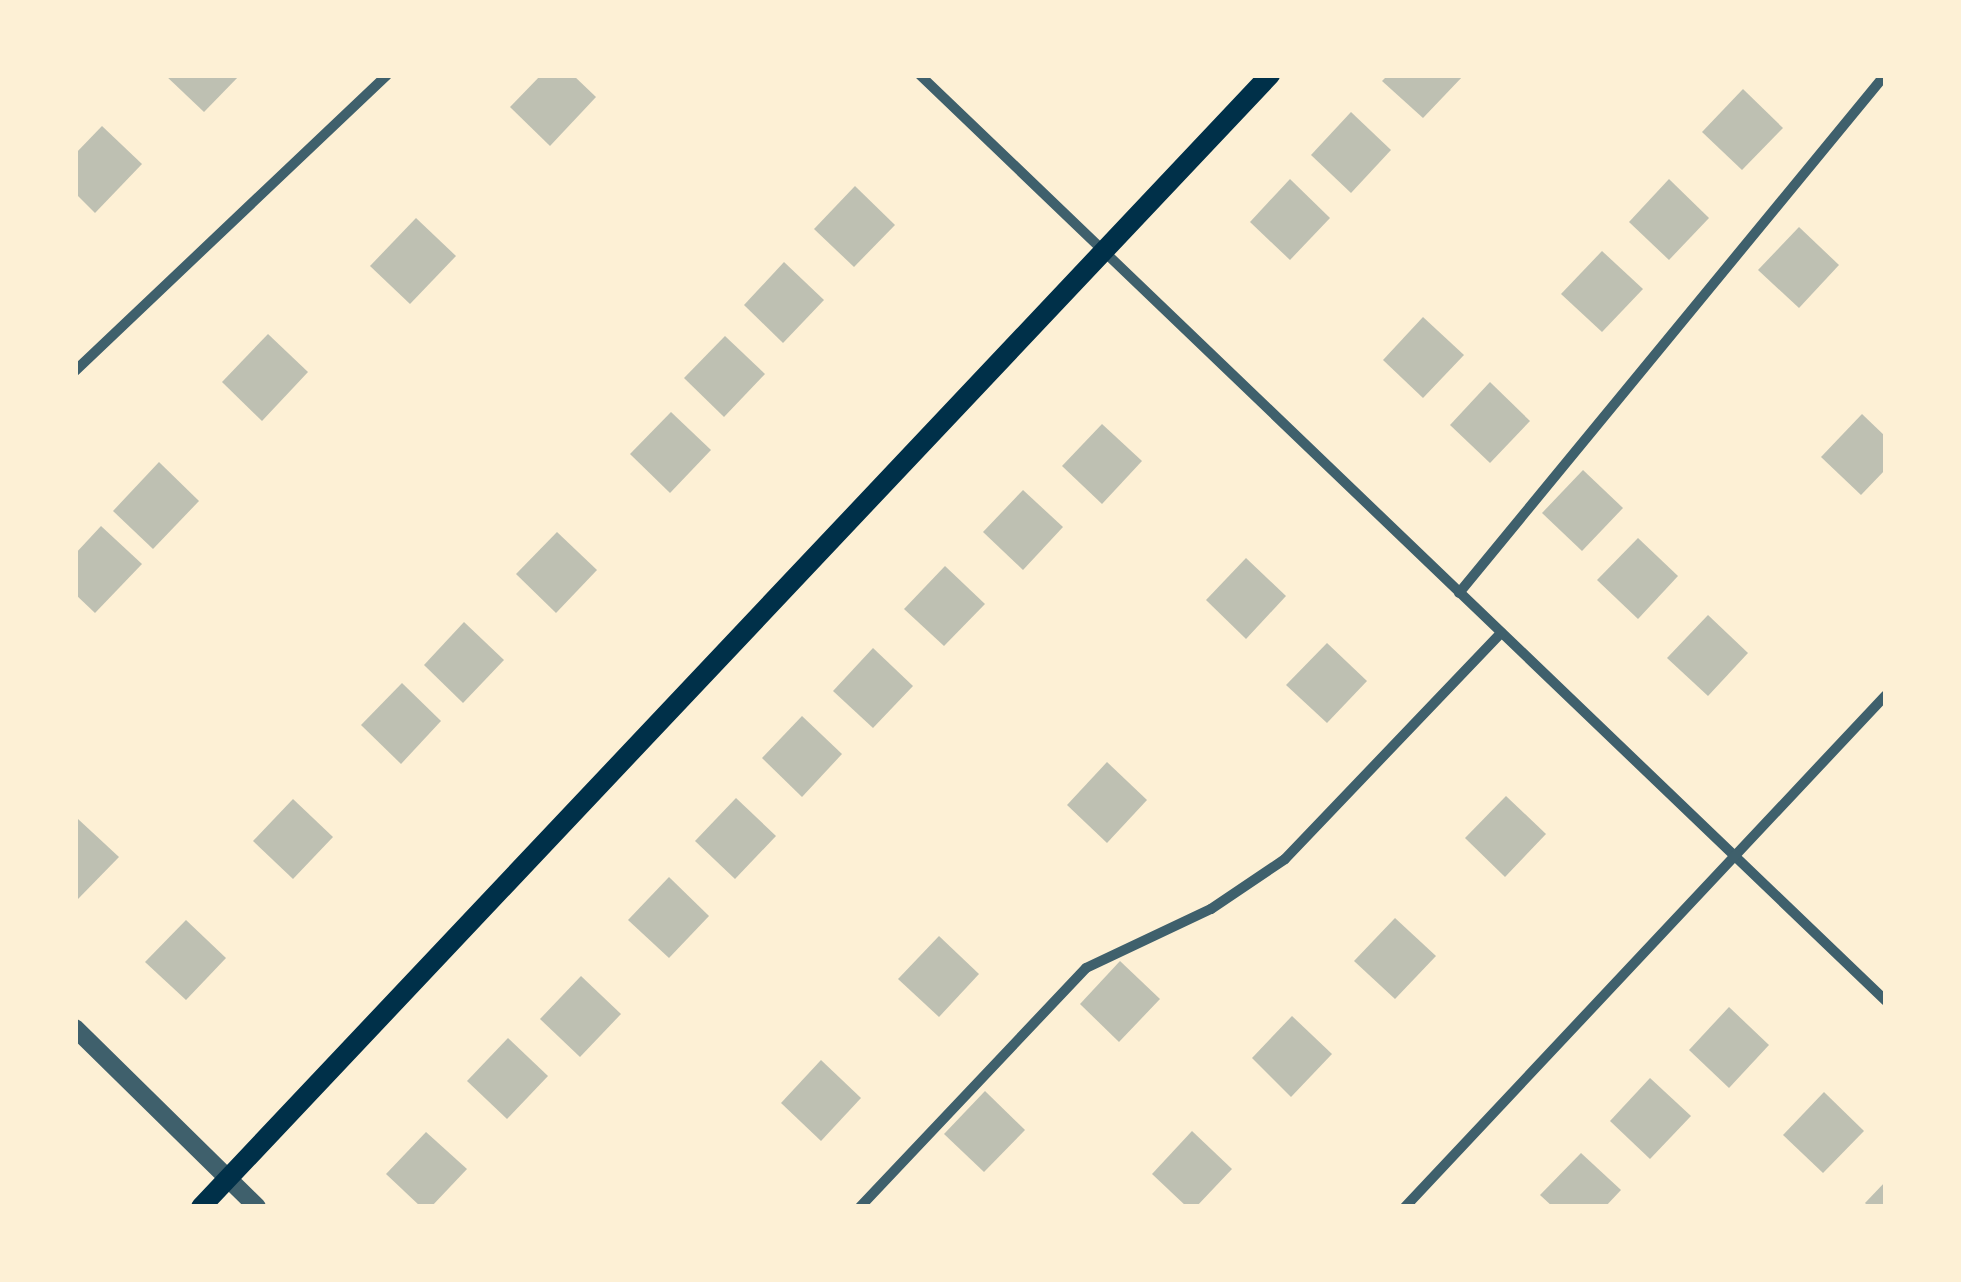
<!DOCTYPE html>
<style>
body{margin:0}
#map{position:relative;width:1961px;height:1282px;overflow:hidden;background:#fdf0d5;font-family:Georgia,serif}
div>[style]{position:absolute}
[style*='--x']{left:calc(var(--x)*1px);top:calc(var(--y)*1px);width:calc(var(--w)*1px);rotate:calc(var(--a)*1deg)}
.building>*{inset:0;background:#bec0b2}
.minor>*{height:10px;margin:-5px;padding:0 5px;transform-origin:5px;border-radius:5px;background:#3f606c}
.tertiary>*{height:18px;margin:-9px;padding:0 9px;transform-origin:9px;border-radius:9px;background:#3f606c}
.secondary>*{height:20px;margin:-10px;padding:0 10px;transform-origin:10px;border-radius:10px;background:#003049}
span{translate:-50% -50%;white-space:nowrap;text-align:center;line-height:1.15;-webkit-text-stroke:10px #fdf0d5;paint-order:stroke}
.frame{position:absolute;inset:0;border:78px solid #fdf0d5;pointer-events:none}
</style>
<div id="map">
<div class="building">
<div style="clip-path:polygon(165px 75px,240px 75px,204px 112px)"></div>
<div style="clip-path:polygon(541px 75px,573px 75px,596px 97px,550px 146px,510px 107px)"></div>
<div style="clip-path:polygon(1388px 75px,1464px 75px,1423px 118px,1382px 81px)"></div>
<div style="clip-path:polygon(1743px 89px,1783px 128px,1742px 170px,1702px 132px)"></div>
<div style="clip-path:polygon(1351px 112px,1391px 150px,1351px 193px,1311px 155px)"></div>
<div style="clip-path:polygon(102px 126px,142px 164px,95px 213px,75px 193px,75px 154px)"></div>
<div style="clip-path:polygon(1290px 179px,1330px 218px,1290px 260px,1250px 222px)"></div>
<div style="clip-path:polygon(1669px 179px,1709px 218px,1669px 260px,1629px 222px)"></div>
<div style="clip-path:polygon(855px 186px,895px 225px,854px 267px,814px 229px)"></div>
<div style="clip-path:polygon(416px 218px,456px 256px,410px 304px,370px 266px)"></div>
<div style="clip-path:polygon(1799px 227px,1839px 265px,1799px 308px,1758px 270px)"></div>
<div style="clip-path:polygon(1602px 251px,1643px 289px,1602px 332px,1561px 294px)"></div>
<div style="clip-path:polygon(784px 262px,824px 300px,783px 343px,744px 305px)"></div>
<div style="clip-path:polygon(1423px 317px,1464px 355px,1423px 398px,1383px 360px)"></div>
<div style="clip-path:polygon(268px 334px,308px 372px,262px 421px,222px 382px)"></div>
<div style="clip-path:polygon(725px 336px,765px 374px,724px 417px,684px 378px)"></div>
<div style="clip-path:polygon(1490px 382px,1530px 421px,1490px 463px,1450px 425px)"></div>
<div style="clip-path:polygon(671px 412px,711px 450px,670px 493px,630px 454px)"></div>
<div style="clip-path:polygon(1862px 414px,1886px 437px,1886px 469px,1861px 495px,1821px 457px)"></div>
<div style="clip-path:polygon(1102px 424px,1142px 461px,1102px 504px,1062px 466px)"></div>
<div style="clip-path:polygon(159px 462px,199px 501px,153px 549px,113px 511px)"></div>
<div style="clip-path:polygon(1583px 470px,1623px 508px,1582px 551px,1542px 513px)"></div>
<div style="clip-path:polygon(1023px 490px,1063px 527px,1023px 570px,983px 532px)"></div>
<div style="clip-path:polygon(101px 526px,142px 564px,95px 613px,75px 594px,75px 554px)"></div>
<div style="clip-path:polygon(557px 532px,597px 570px,556px 613px,516px 574px)"></div>
<div style="clip-path:polygon(1638px 538px,1678px 576px,1638px 619px,1597px 580px)"></div>
<div style="clip-path:polygon(1246px 558px,1286px 596px,1246px 639px,1206px 600px)"></div>
<div style="clip-path:polygon(945px 566px,985px 604px,944px 646px,904px 609px)"></div>
<div style="clip-path:polygon(1708px 615px,1748px 653px,1708px 696px,1667px 658px)"></div>
<div style="clip-path:polygon(464px 622px,504px 660px,463px 703px,424px 665px)"></div>
<div style="clip-path:polygon(1327px 643px,1367px 681px,1327px 723px,1286px 685px)"></div>
<div style="clip-path:polygon(873px 648px,913px 686px,873px 728px,833px 691px)"></div>
<div style="clip-path:polygon(402px 683px,441px 721px,401px 764px,361px 725px)"></div>
<div style="clip-path:polygon(802px 716px,842px 754px,802px 797px,762px 758px)"></div>
<div style="clip-path:polygon(1107px 762px,1147px 800px,1107px 843px,1067px 805px)"></div>
<div style="clip-path:polygon(1506px 796px,1546px 834px,1505px 877px,1465px 838px)"></div>
<div style="clip-path:polygon(736px 798px,776px 836px,735px 879px,695px 841px)"></div>
<div style="clip-path:polygon(293px 799px,333px 837px,293px 879px,253px 841px)"></div>
<div style="clip-path:polygon(78px 819px,119px 857px,78px 899px,75px 822px)"></div>
<div style="clip-path:polygon(669px 877px,709px 916px,669px 958px,628px 920px)"></div>
<div style="clip-path:polygon(1395px 918px,1436px 956px,1395px 999px,1354px 961px)"></div>
<div style="clip-path:polygon(186px 920px,226px 958px,186px 1000px,145px 962px)"></div>
<div style="clip-path:polygon(939px 936px,979px 974px,939px 1017px,898px 979px)"></div>
<div style="clip-path:polygon(1120px 961px,1160px 999px,1119px 1042px,1080px 1004px)"></div>
<div style="clip-path:polygon(581px 976px,621px 1014px,580px 1057px,540px 1019px)"></div>
<div style="clip-path:polygon(1729px 1007px,1769px 1045px,1729px 1088px,1689px 1050px)"></div>
<div style="clip-path:polygon(1292px 1016px,1332px 1054px,1291px 1097px,1252px 1058px)"></div>
<div style="clip-path:polygon(508px 1038px,548px 1076px,507px 1119px,467px 1081px)"></div>
<div style="clip-path:polygon(821px 1060px,861px 1098px,821px 1141px,781px 1103px)"></div>
<div style="clip-path:polygon(1650px 1078px,1691px 1116px,1650px 1159px,1610px 1121px)"></div>
<div style="clip-path:polygon(985px 1091px,1025px 1130px,984px 1172px,944px 1134px)"></div>
<div style="clip-path:polygon(1824px 1092px,1864px 1131px,1823px 1173px,1783px 1135px)"></div>
<div style="clip-path:polygon(1192px 1131px,1232px 1169px,1196px 1207px,1187px 1207px,1152px 1174px)"></div>
<div style="clip-path:polygon(426px 1132px,467px 1169px,431px 1207px,421px 1207px,386px 1174px)"></div>
<div style="clip-path:polygon(1581px 1153px,1621px 1190px,1605px 1207px,1553px 1207px,1540px 1195px)"></div>
<div style="clip-path:polygon(1886px 1181px,1886px 1207px,1869px 1207px,1865px 1203px)"></div>
</div>
<div class="minor">
<div style="--x:920;--y:75;--w:1338;--a:43.79"></div>
<div style="--x:75;--y:371;--w:430;--a:-43.5"></div>
<div style="--x:1459;--y:593;--w:671;--a:-50.57"></div>
<div style="--x:860;--y:1207;--w:329;--a:-46.6"></div>
<div style="--x:1086;--y:968;--w:138;--a:-25.3"></div>
<div style="--x:1211;--y:909;--w:89;--a:-34"></div>
<div style="--x:1285;--y:859;--w:313;--a:-46.3"></div>
<div style="--x:1405;--y:1207;--w:702;--a:-46.79"></div>
</div>
<div class="tertiary">
<div style="--x:75;--y:1028;--w:255;--a:44.5"></div>
</div>
<div class="secondary">
<div style="--x:201;--y:1207;--w:1557;--a:-46.64"></div>
</div>
<div class="frame"></div>
</div>
